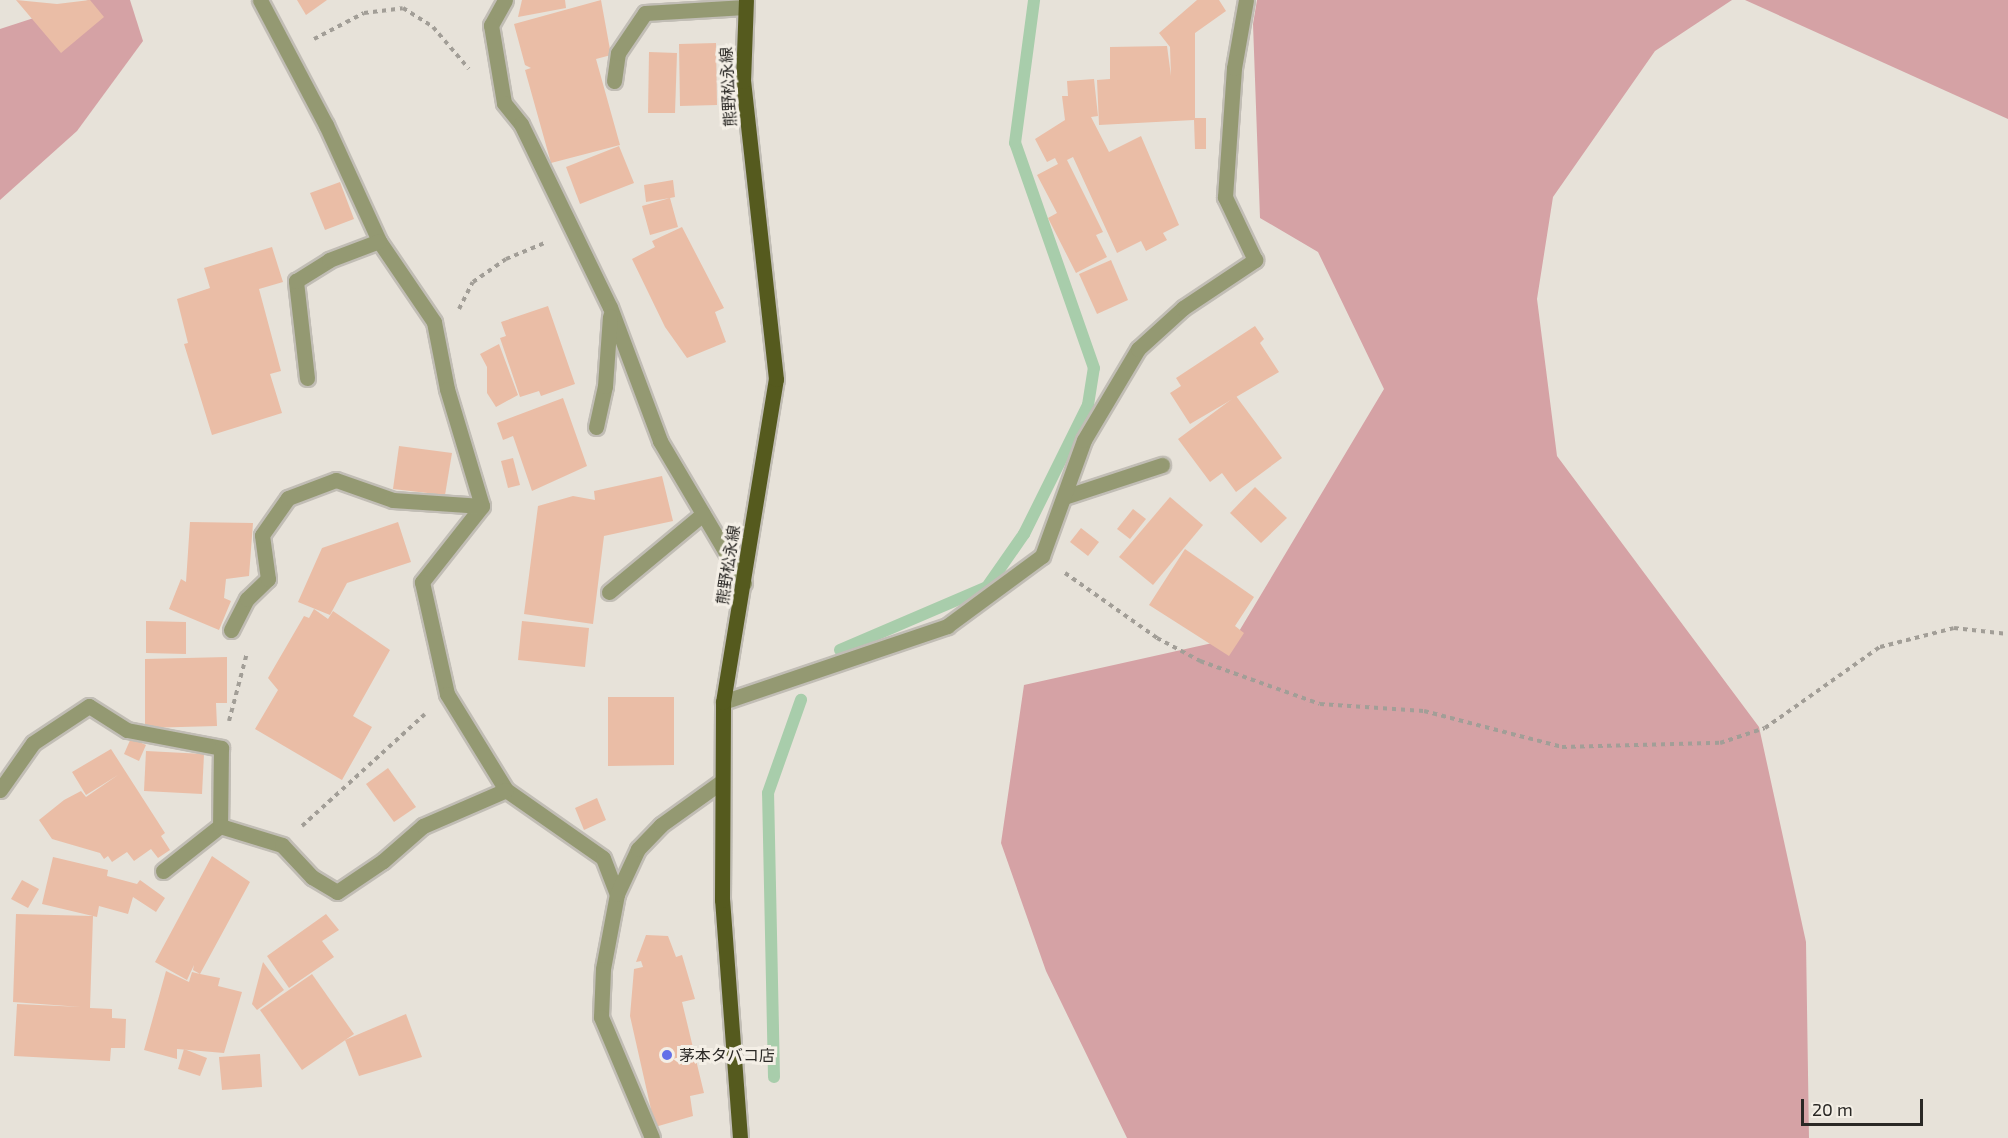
<!DOCTYPE html>
<meta charset="utf-8">
<style>
body{margin:0}
#map{position:relative;width:2008px;height:1138px;overflow:hidden;background:#e7e2d9;font-family:"Exo 2","Noto Sans JP",sans-serif}
div>[style]{position:absolute}
[style*='--x']{left:calc(var(--x)*1px);top:calc(var(--y)*1px);width:calc(var(--w)*1px);rotate:calc(var(--a)*1deg)}
.green>*{inset:0;background:#d5a2a5}
.stream>*{height:12px;margin:-6px;padding:0 6px;transform-origin:6px;border-radius:6px;background:#a8cdab}
.building>*{inset:0;background:#eabda6}
.path>*{height:4px;margin-top:-2px;transform-origin:0;background:repeating-linear-gradient(90deg,#a29e97 0 4.5px,transparent 0 9px)}
.roads{filter:drop-shadow(2px 0 #c1bdb5) drop-shadow(-2px 0 #c1bdb5) drop-shadow(0 2px #c1bdb5) drop-shadow(0 -2px #c1bdb5)}
.minor>*{height:15px;margin:-7.5px;padding:0 7.5px;transform-origin:7.5px;border-radius:7.5px;background:#949972}
.major>*{height:15px;margin:-7.5px;padding:0 7.5px;transform-origin:7.5px;border-radius:7.5px;background:#555a1e}
.dots>*{width:16px;height:16px;translate:-50% -50%;box-sizing:border-box;border:3px solid #f4efe6;border-radius:50%}
span{translate:-50% -50%;white-space:nowrap;text-align:center;line-height:1.15;-webkit-text-stroke:6px #f4efe6;paint-order:stroke}
.street-label{font-size:16px;color:#2a2825}
.poi-label{font-size:16px;color:#2a2825}
.left{translate:0 -50%;text-align:left}
.scale{position:absolute;left:1801px;top:1099px;width:122px;height:27px;box-sizing:border-box;border:3px solid #2a2825;border-top:0;padding-left:8px;font-size:18px;line-height:21px;white-space:nowrap;color:#2a2825;-webkit-text-stroke:4px #f4efe6;paint-order:stroke}
</style>
<div id="map">
<div class="green">
<div style="clip-path:polygon(89px 0,130px 0,143px 41px,77px 131px,0 200px,0 29px)"></div>
<div style="clip-path:polygon(1257px 0,1732px 0,1655px 51px,1553px 197px,1537px 299px,1557px 456px,1759px 727px,1806px 942px,1809px 1138px,1127px 1138px,1046px 971px,1001px 843px,1024px 685px,1235px 638px,1384px 389px,1318px 252px,1260px 218px,1253px 24px)"></div>
<div style="clip-path:polygon(1745px 0,2008px 0,2008px 119px)"></div>
</div>
<div class="stream">
<div style="--x:840;--y:650;--w:160;--a:-23.2"></div>
<div style="--x:987;--y:587;--w:65;--a:-55.1"></div>
<div style="--x:1024;--y:534;--w:144;--a:-63.6"></div>
<div style="--x:1088;--y:405;--w:37;--a:-81"></div>
<div style="--x:1094;--y:368;--w:238;--a:-109.3"></div>
<div style="--x:1015;--y:143;--w:144;--a:-82.4"></div>
<div style="--x:774;--y:1077;--w:284;--a:-91.2"></div>
<div style="--x:768;--y:793;--w:99;--a:-70.5"></div>
</div>
<div class="building">
<div style="clip-path:polygon(16px 0,57px 4px,90px 0,104px 17px,61px 53px)"></div>
<div style="clip-path:polygon(297px 0,327px 0,306px 15px)"></div>
<div style="clip-path:polygon(522px 0,565px 0,566px 8px,518px 17px)"></div>
<div style="clip-path:polygon(601px 0,611px 55px,596px 59px,620px 145px,551px 163px,525px 70px,531px 68px,525px 65px,514px 24px)"></div>
<div style="clip-path:polygon(1197px 0,1219px 0,1226px 11px,1195px 33px,1195px 118px,1206px 118px,1206px 149px,1195px 149px,1194px 120px,1099px 125px,1097px 80px,1110px 79px,1110px 47px,1167px 46px,1171px 76px,1170px 47px,1159px 33px)"></div>
<div style="clip-path:polygon(716px 43px,717px 105px,680px 106px,679px 44px)"></div>
<div style="clip-path:polygon(649px 52px,677px 53px,675px 113px,648px 113px)"></div>
<div style="clip-path:polygon(1094px 79px,1098px 116px,1091px 117px,1109px 152px,1141px 136px,1179px 225px,1163px 233px,1167px 240px,1146px 251px,1141px 241px,1117px 253px,1073px 157px,1067px 160px,1103px 232px,1096px 235px,1107px 257px,1076px 273px,1048px 218px,1057px 213px,1037px 175px,1058px 164px,1055px 158px,1047px 162px,1035px 139px,1065px 120px,1062px 96px,1068px 96px,1067px 81px)"></div>
<div style="clip-path:polygon(619px 146px,634px 183px,580px 204px,566px 167px)"></div>
<div style="clip-path:polygon(673px 180px,675px 197px,670px 198px,678px 227px,650px 235px,642px 206px,670px 198px,646px 202px,644px 185px)"></div>
<div style="clip-path:polygon(340px 182px,354px 219px,325px 230px,310px 193px)"></div>
<div style="clip-path:polygon(682px 227px,724px 308px,715px 312px,726px 342px,687px 358px,665px 327px,632px 259px,655px 247px,652px 241px)"></div>
<div style="clip-path:polygon(272px 247px,283px 282px,259px 289px,281px 371px,270px 374px,282px 413px,212px 435px,184px 344px,188px 343px,177px 299px,210px 288px,204px 268px)"></div>
<div style="clip-path:polygon(1111px 260px,1128px 300px,1097px 314px,1079px 274px)"></div>
<div style="clip-path:polygon(548px 306px,575px 384px,541px 396px,539px 391px,520px 397px,500px 338px,506px 336px,501px 322px)"></div>
<div style="clip-path:polygon(1255px 326px,1264px 339px,1260px 343px,1279px 372px,1190px 424px,1170px 393px,1181px 386px,1176px 378px)"></div>
<div style="clip-path:polygon(499px 344px,518px 395px,496px 407px,487px 393px,487px 367px,480px 354px)"></div>
<div style="clip-path:polygon(1236px 396px,1282px 458px,1236px 492px,1222px 473px,1210px 482px,1178px 439px)"></div>
<div style="clip-path:polygon(563px 398px,587px 466px,532px 491px,513px 436px,503px 440px,497px 423px)"></div>
<div style="clip-path:polygon(399px 446px,452px 453px,445px 495px,393px 489px)"></div>
<div style="clip-path:polygon(513px 458px,520px 485px,508px 488px,501px 461px)"></div>
<div style="clip-path:polygon(662px 476px,673px 521px,604px 536px,593px 624px,524px 614px,538px 506px,573px 496px,595px 500px,594px 491px)"></div>
<div style="clip-path:polygon(1255px 487px,1287px 518px,1261px 543px,1230px 513px)"></div>
<div style="clip-path:polygon(1170px 497px,1203px 525px,1153px 585px,1119px 557px)"></div>
<div style="clip-path:polygon(1133px 509px,1146px 519px,1130px 539px,1117px 529px)"></div>
<div style="clip-path:polygon(190px 522px,253px 523px,249px 576px,226px 579px,224px 598px,231px 601px,219px 630px,169px 609px,181px 579px,186px 582px)"></div>
<div style="clip-path:polygon(398px 522px,411px 562px,347px 583px,330px 615px,298px 602px,322px 548px)"></div>
<div style="clip-path:polygon(1081px 528px,1099px 542px,1088px 556px,1070px 542px)"></div>
<div style="clip-path:polygon(1185px 549px,1254px 597px,1235px 626px,1244px 633px,1229px 656px,1149px 605px)"></div>
<div style="clip-path:polygon(314px 609px,328px 619px,333px 611px,390px 650px,353px 716px,372px 727px,342px 780px,255px 729px,278px 690px,268px 678px,304px 616px,309px 618px)"></div>
<div style="clip-path:polygon(146px 621px,186px 622px,186px 654px,146px 653px)"></div>
<div style="clip-path:polygon(522px 621px,589px 628px,585px 667px,518px 660px)"></div>
<div style="clip-path:polygon(227px 657px,227px 703px,216px 703px,217px 726px,145px 728px,145px 659px)"></div>
<div style="clip-path:polygon(608px 697px,674px 697px,674px 765px,608px 766px)"></div>
<div style="clip-path:polygon(131px 738px,146px 745px,139px 761px,124px 754px)"></div>
<div style="clip-path:polygon(111px 749px,165px 833px,161px 836px,170px 850px,158px 858px,151px 849px,134px 861px,127px 852px,112px 862px,108px 856px,104px 859px,100px 853px,52px 839px,39px 820px,64px 800px,81px 791px,86px 797px,118px 775px,86px 795px,72px 772px)"></div>
<div style="clip-path:polygon(146px 751px,204px 754px,202px 794px,144px 791px)"></div>
<div style="clip-path:polygon(388px 768px,416px 807px,394px 822px,366px 784px)"></div>
<div style="clip-path:polygon(597px 798px,606px 820px,584px 830px,575px 808px)"></div>
<div style="clip-path:polygon(212px 856px,250px 882px,200px 974px,220px 978px,218px 986px,242px 992px,224px 1053px,177px 1049px,177px 1059px,144px 1050px,166px 971px,189px 982px,192px 972px,200px 974px,193px 970px,194px 965px,187px 980px,155px 962px)"></div>
<div style="clip-path:polygon(53px 857px,108px 870px,107px 876px,137px 884px,140px 880px,165px 898px,156px 912px,133px 897px,128px 914px,99px 906px,97px 917px,42px 904px)"></div>
<div style="clip-path:polygon(22px 880px,39px 889px,28px 908px,11px 899px)"></div>
<div style="clip-path:polygon(16px 914px,93px 916px,90px 1008px,112px 1009px,112px 1018px,126px 1019px,125px 1048px,111px 1048px,110px 1061px,14px 1056px,17px 1004px,81px 1007px,13px 1002px)"></div>
<div style="clip-path:polygon(326px 914px,339px 930px,322px 941px,334px 957px,289px 988px,267px 956px)"></div>
<div style="clip-path:polygon(646px 935px,668px 936px,676px 957px,682px 955px,695px 999px,682px 1002px,704px 1093px,690px 1096px,693px 1116px,655px 1127px,630px 1016px,634px 969px,643px 967px,641px 961px,636px 962px)"></div>
<div style="clip-path:polygon(263px 962px,284px 990px,257px 1010px,252px 1004px)"></div>
<div style="clip-path:polygon(312px 974px,354px 1034px,302px 1070px,260px 1010px)"></div>
<div style="clip-path:polygon(406px 1014px,422px 1057px,359px 1076px,345px 1040px)"></div>
<div style="clip-path:polygon(184px 1049px,207px 1058px,200px 1076px,178px 1069px)"></div>
<div style="clip-path:polygon(260px 1054px,262px 1087px,222px 1090px,219px 1057px)"></div>
</div>
<div class="path">
<div style="--x:314;--y:39;--w:56;--a:-27.5"></div>
<div style="--x:364;--y:13;--w:39;--a:-7"></div>
<div style="--x:403;--y:8;--w:36;--a:32"></div>
<div style="--x:433;--y:27;--w:55;--a:49.4"></div>
<div style="--x:459;--y:309;--w:30;--a:-63"></div>
<div style="--x:473;--y:282;--w:40;--a:-34.9"></div>
<div style="--x:506;--y:259;--w:44;--a:-22.5"></div>
<div style="--x:1065;--y:573;--w:113;--a:35.2"></div>
<div style="--x:1157;--y:638;--w:49;--a:28.1"></div>
<div style="--x:1200;--y:661;--w:127;--a:19.7"></div>
<div style="--x:1320;--y:704;--w:104;--a:3.9"></div>
<div style="--x:1424;--y:711;--w:143;--a:14.6"></div>
<div style="--x:1562;--y:747;--w:158;--a:-1.5"></div>
<div style="--x:1720;--y:743;--w:47;--a:-18.4"></div>
<div style="--x:1765;--y:728;--w:141;--a:-35.2"></div>
<div style="--x:1880;--y:647;--w:76;--a:-14.4"></div>
<div style="--x:1954;--y:628;--w:54;--a:6.3"></div>
<div style="--x:229;--y:721;--w:70;--a:-75.2"></div>
<div style="--x:302;--y:826;--w:166;--a:-42.3"></div>
</div>
<div class="roads">
<div class="minor">
<div style="--x:260;--y:0;--w:141;--a:62.2"></div>
<div style="--x:326;--y:125;--w:128;--a:65.4"></div>
<div style="--x:379;--y:241;--w:98;--a:55.8"></div>
<div style="--x:434;--y:322;--w:68;--a:79"></div>
<div style="--x:447;--y:389;--w:122;--a:73.3"></div>
<div style="--x:482;--y:506;--w:97;--a:128.3"></div>
<div style="--x:422;--y:582;--w:115;--a:77.4"></div>
<div style="--x:447;--y:694;--w:113;--a:58.4"></div>
<div style="--x:506;--y:790;--w:118;--a:35"></div>
<div style="--x:603;--y:858;--w:39;--a:69"></div>
<div style="--x:617;--y:894;--w:76;--a:100.6"></div>
<div style="--x:603;--y:969;--w:48;--a:92.4"></div>
<div style="--x:601;--y:1017;--w:131;--a:67.1"></div>
<div style="--x:505;--y:0;--w:29;--a:119"></div>
<div style="--x:491;--y:25;--w:79;--a:80.5"></div>
<div style="--x:504;--y:103;--w:27;--a:51"></div>
<div style="--x:521;--y:124;--w:203;--a:64.1"></div>
<div style="--x:610;--y:307;--w:143;--a:69.5"></div>
<div style="--x:660;--y:441;--w:165;--a:59.4"></div>
<div style="--x:614;--y:81;--w:28;--a:-82"></div>
<div style="--x:618;--y:53;--w:48;--a:-56"></div>
<div style="--x:645;--y:13;--w:100;--a:-3.4"></div>
<div style="--x:307;--y:378;--w:98;--a:-96.5"></div>
<div style="--x:296;--y:281;--w:39;--a:-32"></div>
<div style="--x:329;--y:260;--w:53;--a:-20.8"></div>
<div style="--x:596;--y:427;--w:42;--a:-77.6"></div>
<div style="--x:605;--y:386;--w:70;--a:-85.9"></div>
<div style="--x:1067;--y:496;--w:100;--a:-18.1"></div>
<div style="--x:609;--y:592;--w:122;--a:-39.7"></div>
<div style="--x:231;--y:630;--w:35;--a:-63"></div>
<div style="--x:247;--y:599;--w:29;--a:-44"></div>
<div style="--x:268;--y:579;--w:44;--a:-97.8"></div>
<div style="--x:262;--y:535;--w:45;--a:-54.9"></div>
<div style="--x:288;--y:498;--w:51;--a:-20.6"></div>
<div style="--x:336;--y:480;--w:60;--a:19.3"></div>
<div style="--x:393;--y:500;--w:89;--a:3.9"></div>
<div style="--x:723;--y:702;--w:237;--a:-18.7"></div>
<div style="--x:947;--y:626;--w:118;--a:-36.4"></div>
<div style="--x:1042;--y:556;--w:123;--a:-70.1"></div>
<div style="--x:1084;--y:440;--w:106;--a:-59.3"></div>
<div style="--x:1138;--y:349;--w:61;--a:-42.3"></div>
<div style="--x:1183;--y:308;--w:87;--a:-33.7"></div>
<div style="--x:1255;--y:260;--w:70;--a:-115.5"></div>
<div style="--x:1225;--y:197;--w:129;--a:-86"></div>
<div style="--x:1234;--y:68;--w:69;--a:-80"></div>
<div style="--x:0;--y:790;--w:57;--a:-54.9"></div>
<div style="--x:33;--y:743;--w:67;--a:-33.5"></div>
<div style="--x:89;--y:706;--w:45;--a:32.3"></div>
<div style="--x:127;--y:730;--w:96;--a:10.8"></div>
<div style="--x:221;--y:748;--w:78;--a:90.7"></div>
<div style="--x:163;--y:871;--w:73;--a:-38.3"></div>
<div style="--x:220;--y:826;--w:65;--a:17"></div>
<div style="--x:282;--y:845;--w:44;--a:46.8"></div>
<div style="--x:312;--y:877;--w:29;--a:31"></div>
<div style="--x:337;--y:892;--w:55;--a:-34"></div>
<div style="--x:383;--y:861;--w:53;--a:-41.2"></div>
<div style="--x:423;--y:826;--w:90;--a:-23.4"></div>
<div style="--x:617;--y:894;--w:50;--a:-65"></div>
<div style="--x:638;--y:849;--w:33;--a:-46"></div>
<div style="--x:661;--y:825;--w:74;--a:-35.6"></div>
</div>
<div class="major">
<div style="--x:740;--y:1138;--w:239;--a:-94.3"></div>
<div style="--x:722;--y:900;--w:198;--a:-89.7"></div>
<div style="--x:723;--y:702;--w:327;--a:-80.7"></div>
<div style="--x:776;--y:379;--w:300;--a:-96.3"></div>
<div style="--x:743;--y:81;--w:81;--a:-87.9"></div>
</div>
</div>
<div class="dots">
<div style="left:667px;top:1055px;background:#6470e8"></div>
</div>
<div class="street-label">
<span style="left:728px;top:87px;rotate:-93deg">熊野松永線</span>
<span style="left:728px;top:565px;rotate:-81deg">熊野松永線</span>
</div>
<div class="poi-label">
<span class="left" style="left:679px;top:1055px">茅本タバコ店</span>
</div>
<div class="scale">20 m</div>
</div>
